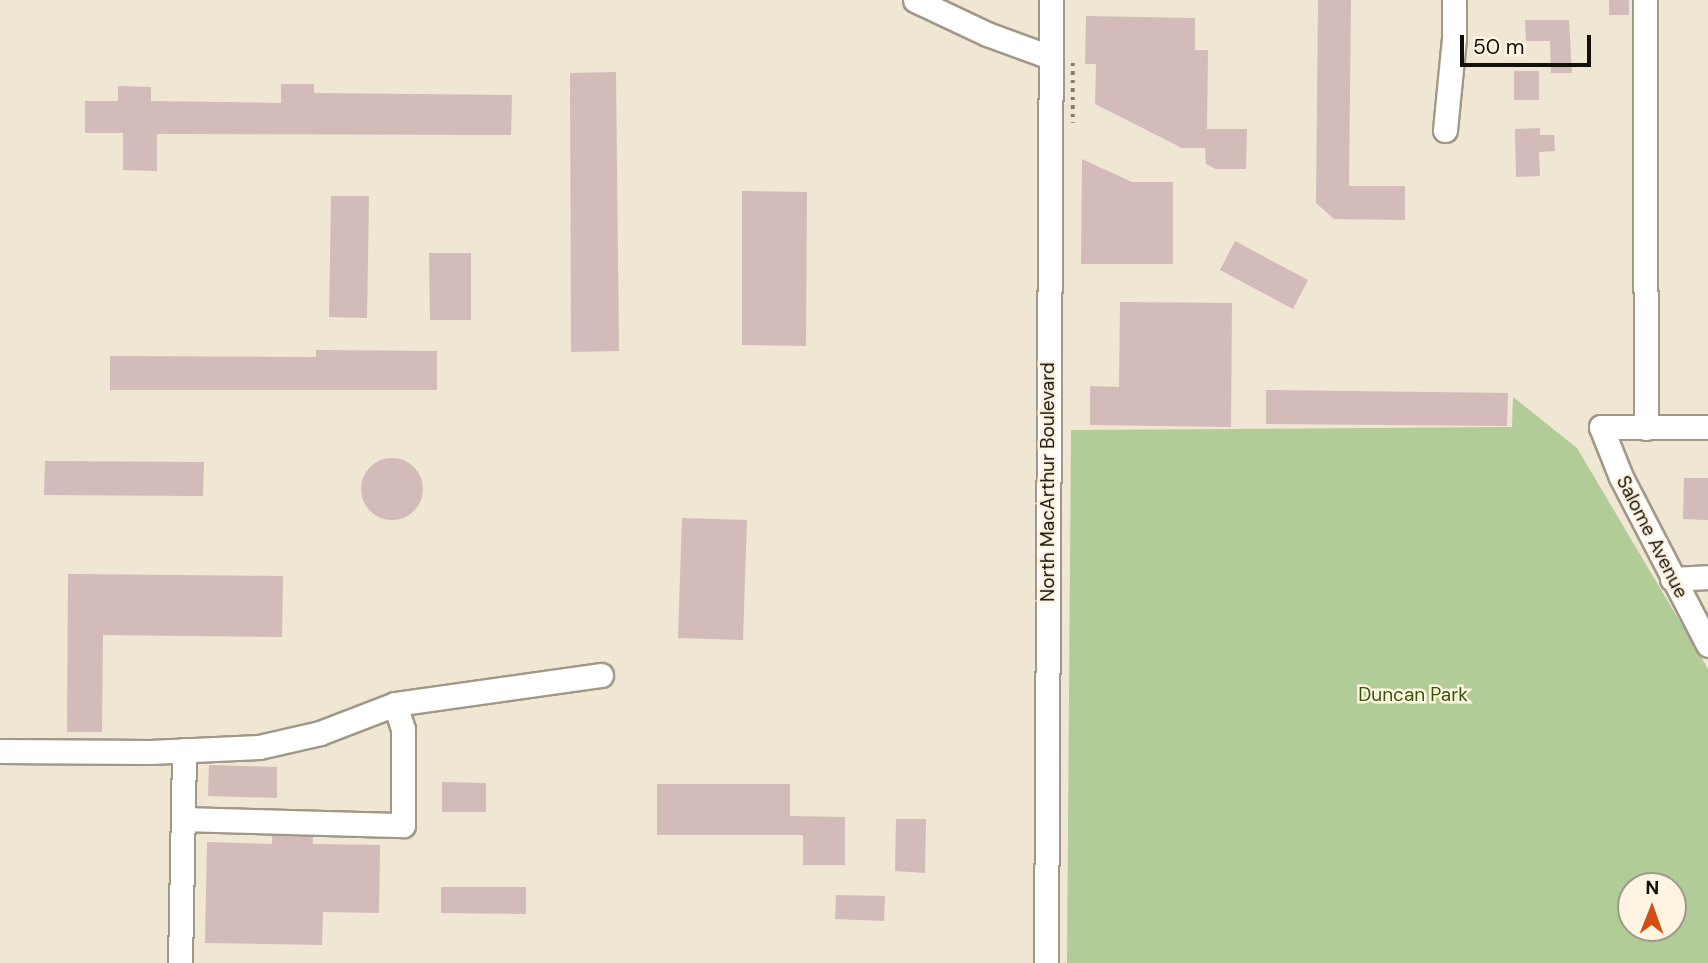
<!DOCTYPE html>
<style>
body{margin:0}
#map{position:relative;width:1708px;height:963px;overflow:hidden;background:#efe6d4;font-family:"DM Sans",sans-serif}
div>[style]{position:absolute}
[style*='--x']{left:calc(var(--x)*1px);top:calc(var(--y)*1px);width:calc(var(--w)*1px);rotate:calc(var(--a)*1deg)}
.green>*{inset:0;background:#b1cc96}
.building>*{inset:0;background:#d2bbb9}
.round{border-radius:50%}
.path>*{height:3.5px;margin-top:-1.75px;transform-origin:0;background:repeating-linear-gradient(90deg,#827c6f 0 3.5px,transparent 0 8.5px)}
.roads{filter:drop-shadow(2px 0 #a19887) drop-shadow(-2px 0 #a19887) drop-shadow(0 2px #a19887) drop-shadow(0 -2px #a19887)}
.minor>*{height:23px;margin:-11.5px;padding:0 11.5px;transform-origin:11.5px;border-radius:11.5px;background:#fff}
span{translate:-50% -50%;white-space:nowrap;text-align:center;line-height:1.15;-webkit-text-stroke:5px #fdf4e1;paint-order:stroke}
.street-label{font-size:19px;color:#131009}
.park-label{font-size:19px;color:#375409}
.north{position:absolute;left:1617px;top:872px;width:70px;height:70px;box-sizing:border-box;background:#fdf4e1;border:2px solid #9f998b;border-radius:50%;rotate:1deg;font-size:19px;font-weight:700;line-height:28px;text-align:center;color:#131009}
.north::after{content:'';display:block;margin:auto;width:24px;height:32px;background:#d34d15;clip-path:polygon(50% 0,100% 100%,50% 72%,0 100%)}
.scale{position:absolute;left:1460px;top:35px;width:131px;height:32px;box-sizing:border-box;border:4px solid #131009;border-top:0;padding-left:9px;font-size:21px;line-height:24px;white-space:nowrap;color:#131009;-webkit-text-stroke:5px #fdf4e1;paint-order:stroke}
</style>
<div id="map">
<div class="green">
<div style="clip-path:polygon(evenodd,1513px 397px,1577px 448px,1708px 669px,1708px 963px,1067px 963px,1071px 430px,1512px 427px,1513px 397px,1631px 886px,1673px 886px,1673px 928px,1631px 928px,1631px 886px)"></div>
</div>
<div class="building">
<div style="clip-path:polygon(1318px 0,1351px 0,1349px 186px,1405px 186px,1405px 220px,1334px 219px,1316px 203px)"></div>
<div style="clip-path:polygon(1609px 0,1629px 0,1629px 15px,1609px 15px)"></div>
<div style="clip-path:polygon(1086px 16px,1195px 18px,1195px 50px,1208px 50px,1207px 129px,1247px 129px,1246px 169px,1216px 169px,1206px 164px,1205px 148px,1182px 148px,1095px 104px,1096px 64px,1085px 64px)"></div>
<div style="clip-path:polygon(1525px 20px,1569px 20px,1572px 73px,1551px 73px,1550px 41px,1526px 41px)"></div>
<div style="clip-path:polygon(1514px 71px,1539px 71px,1539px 100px,1514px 100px)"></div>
<div style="clip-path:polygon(616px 72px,619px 351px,571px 352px,570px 73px)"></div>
<div style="clip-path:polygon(281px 84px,314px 84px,314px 93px,512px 95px,511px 135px,157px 134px,157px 171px,123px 170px,123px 133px,85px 133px,85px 101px,118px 101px,118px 86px,151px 87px,151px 101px,281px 103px)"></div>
<div style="clip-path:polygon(1540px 128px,1540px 135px,1554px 135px,1555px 151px,1539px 152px,1540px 176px,1516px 177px,1515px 129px)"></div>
<div style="clip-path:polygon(1082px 159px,1132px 182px,1173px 182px,1173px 264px,1081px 264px)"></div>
<div style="clip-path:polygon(742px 191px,807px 192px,806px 346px,742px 345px)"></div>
<div style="clip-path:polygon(331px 196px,369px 196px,367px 318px,329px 317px)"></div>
<div style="clip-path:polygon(1235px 241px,1308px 280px,1293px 309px,1220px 270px)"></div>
<div style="clip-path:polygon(429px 253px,471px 253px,471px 320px,430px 320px)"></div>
<div style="clip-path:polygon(1120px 302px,1232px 303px,1231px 427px,1090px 425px,1090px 386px,1119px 387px)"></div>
<div style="clip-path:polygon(316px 350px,437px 351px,437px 390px,110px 390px,110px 356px,316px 357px)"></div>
<div style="clip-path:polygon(1266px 390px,1508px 393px,1507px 426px,1266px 424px)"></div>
<div class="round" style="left:361px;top:458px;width:62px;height:62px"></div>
<div style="clip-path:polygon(45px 461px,204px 462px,203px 496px,44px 495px)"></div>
<div style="clip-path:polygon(1684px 478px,1708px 478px,1708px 520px,1683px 519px)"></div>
<div style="clip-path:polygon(682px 518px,747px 520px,743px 640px,678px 638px)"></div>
<div style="clip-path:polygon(68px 574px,283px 576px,282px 637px,103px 635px,102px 732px,67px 732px)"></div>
<div style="clip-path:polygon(209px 765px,277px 767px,277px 798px,208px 796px)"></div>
<div style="clip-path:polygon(442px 782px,486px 783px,486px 812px,442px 812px)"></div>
<div style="clip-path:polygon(657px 784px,790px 784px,790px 816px,845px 817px,845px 865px,803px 865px,803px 835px,657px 835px)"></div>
<div style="clip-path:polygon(896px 819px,926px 819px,925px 873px,895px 871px)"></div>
<div style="clip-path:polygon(272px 835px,313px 837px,313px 844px,380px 845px,379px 913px,323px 912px,322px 945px,205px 943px,207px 842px,272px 844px)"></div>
<div style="clip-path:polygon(441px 887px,526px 887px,526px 914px,441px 913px)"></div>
<div style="clip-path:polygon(836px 895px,885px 896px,884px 921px,835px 919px)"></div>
</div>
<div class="path">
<div style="--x:1073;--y:63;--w:60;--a:90"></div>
</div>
<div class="roads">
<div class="minor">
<div style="--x:915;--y:0;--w:80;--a:25.3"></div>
<div style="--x:987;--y:34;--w:67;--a:20.1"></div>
<div style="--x:1645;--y:0;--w:428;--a:89.9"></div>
<div style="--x:1445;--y:130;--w:92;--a:-84.4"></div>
<div style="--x:1454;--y:38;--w:38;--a:-90"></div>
<div style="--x:1708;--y:427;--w:107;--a:180"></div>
<div style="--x:1601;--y:427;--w:54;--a:68.2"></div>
<div style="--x:1621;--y:477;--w:189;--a:62.6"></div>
<div style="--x:1672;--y:579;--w:36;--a:-3"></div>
<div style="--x:0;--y:751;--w:150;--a:0.4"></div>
<div style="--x:150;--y:752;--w:109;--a:-2.6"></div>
<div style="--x:259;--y:747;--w:63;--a:-12.9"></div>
<div style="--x:320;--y:733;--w:80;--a:-21.1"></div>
<div style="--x:395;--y:704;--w:208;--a:-8"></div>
<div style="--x:184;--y:819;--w:219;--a:1.6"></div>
<div style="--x:403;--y:825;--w:96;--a:-90"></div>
<div style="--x:403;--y:729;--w:26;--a:-108"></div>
<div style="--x:180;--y:963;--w:213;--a:-88.9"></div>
<div style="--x:1046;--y:963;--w:963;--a:-89.7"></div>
</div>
</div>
<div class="street-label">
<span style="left:1048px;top:482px;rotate:-90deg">North MacArthur Boulevard</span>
<span style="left:1652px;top:537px;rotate:63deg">Salome Avenue</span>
</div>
<div class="park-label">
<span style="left:1413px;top:695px">Duncan Park</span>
</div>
<div class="north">N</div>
<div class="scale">50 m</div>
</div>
